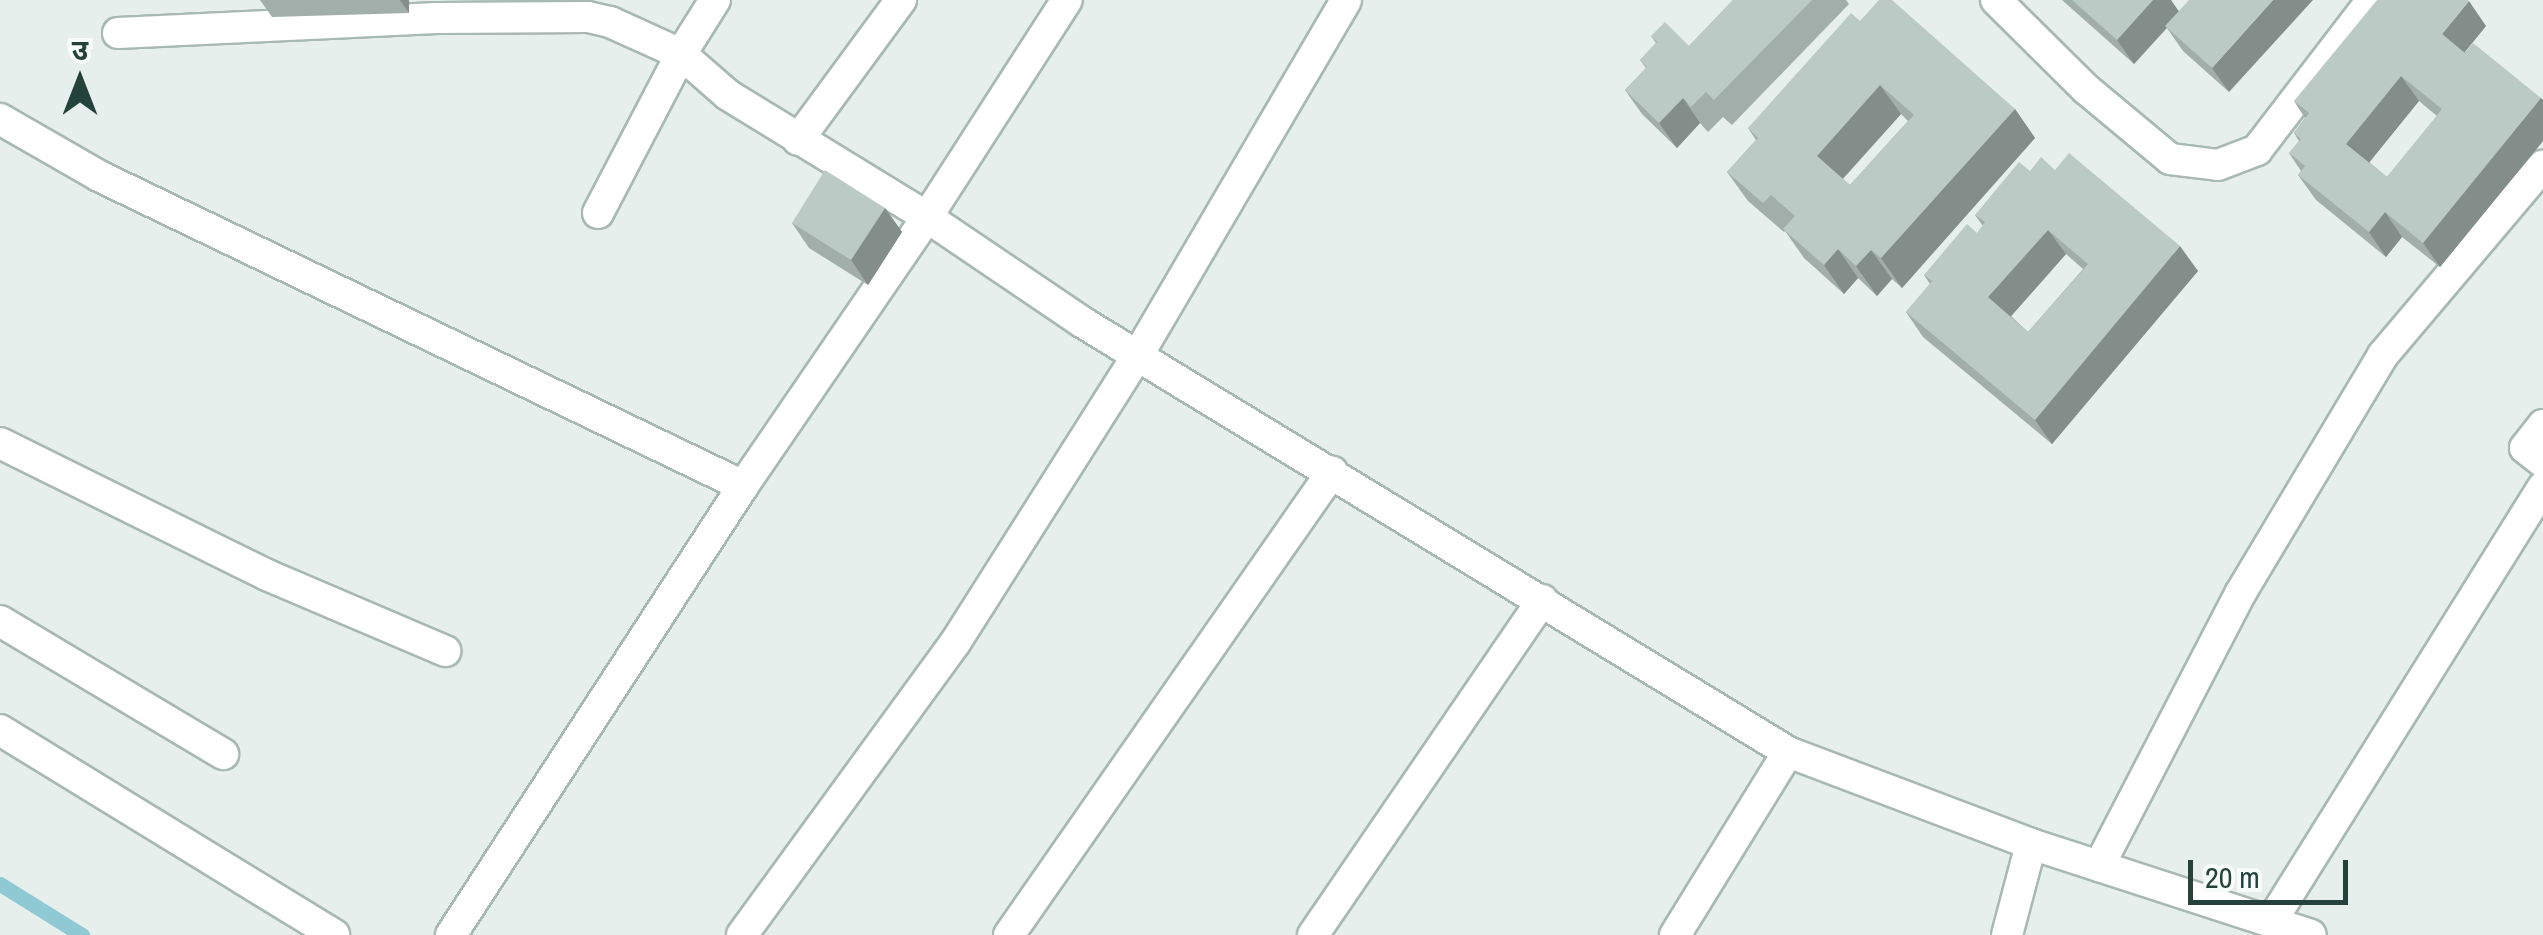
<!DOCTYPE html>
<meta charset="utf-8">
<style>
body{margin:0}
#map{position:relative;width:2543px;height:935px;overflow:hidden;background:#e6efeb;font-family:"Archivo Narrow","Noto Sans Devanagari",sans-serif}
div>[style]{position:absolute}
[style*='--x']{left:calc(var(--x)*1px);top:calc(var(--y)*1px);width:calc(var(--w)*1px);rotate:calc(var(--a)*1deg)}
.stream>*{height:15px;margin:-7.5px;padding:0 7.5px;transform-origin:7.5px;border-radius:7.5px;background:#8ec9d4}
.roads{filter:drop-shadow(2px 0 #a8b8b2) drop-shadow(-2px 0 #a8b8b2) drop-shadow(0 2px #a8b8b2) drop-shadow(0 -2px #a8b8b2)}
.minor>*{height:30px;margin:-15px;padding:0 15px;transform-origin:15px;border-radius:15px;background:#fff}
.wall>*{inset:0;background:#a1aea9}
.shaded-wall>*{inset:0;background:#838d89}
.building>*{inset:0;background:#bbcac4}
span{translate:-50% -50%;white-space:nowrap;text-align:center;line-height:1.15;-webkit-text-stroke:8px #f7fbf9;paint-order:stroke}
.north{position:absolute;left:30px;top:30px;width:100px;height:100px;-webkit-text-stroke:8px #f7fbf9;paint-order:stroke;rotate:0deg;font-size:28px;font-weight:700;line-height:40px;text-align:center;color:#24423a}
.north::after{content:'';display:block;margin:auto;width:35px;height:45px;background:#24423a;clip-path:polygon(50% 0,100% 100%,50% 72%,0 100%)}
.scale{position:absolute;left:2188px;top:860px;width:160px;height:45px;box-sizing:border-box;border:5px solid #24423a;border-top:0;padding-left:12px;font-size:30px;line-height:35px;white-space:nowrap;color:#24423a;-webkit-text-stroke:8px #f7fbf9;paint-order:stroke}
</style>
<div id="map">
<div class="stream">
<div style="--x:0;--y:884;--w:97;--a:31.9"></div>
</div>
<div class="roads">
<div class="minor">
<div style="--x:1996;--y:0;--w:127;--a:44.7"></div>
<div style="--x:2086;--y:89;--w:109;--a:39.8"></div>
<div style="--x:2170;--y:159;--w:48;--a:7.1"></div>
<div style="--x:2218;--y:165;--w:42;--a:-21"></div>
<div style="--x:2257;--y:150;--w:189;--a:-52.5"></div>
<div style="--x:118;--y:33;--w:319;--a:-2.7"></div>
<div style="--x:437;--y:18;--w:151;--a:-0.4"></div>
<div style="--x:588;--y:17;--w:23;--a:13"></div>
<div style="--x:610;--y:22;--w:78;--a:24.3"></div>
<div style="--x:681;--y:54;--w:62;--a:41.1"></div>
<div style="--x:728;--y:95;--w:233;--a:31.5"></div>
<div style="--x:927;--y:217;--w:187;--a:34.1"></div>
<div style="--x:1082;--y:322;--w:827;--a:31.34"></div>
<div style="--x:1788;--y:752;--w:260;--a:20.7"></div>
<div style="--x:2031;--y:844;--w:294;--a:18"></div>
<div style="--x:0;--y:119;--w:114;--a:29.9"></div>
<div style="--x:99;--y:176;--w:715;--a:25.7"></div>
<div style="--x:798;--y:140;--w:174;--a:-53.7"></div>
<div style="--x:598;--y:213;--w:179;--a:-62.4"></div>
<div style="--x:681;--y:54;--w:64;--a:-57.8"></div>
<div style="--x:2543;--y:425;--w:29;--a:128"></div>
<div style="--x:2525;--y:448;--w:23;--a:38"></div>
<div style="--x:0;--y:443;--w:298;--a:26.3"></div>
<div style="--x:267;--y:575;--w:194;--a:23.1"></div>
<div style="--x:0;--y:621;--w:260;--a:30.8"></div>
<div style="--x:0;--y:730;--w:392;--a:31.5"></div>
<div style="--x:2099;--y:866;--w:306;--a:-62.6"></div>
<div style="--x:2240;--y:594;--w:279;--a:-59.1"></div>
<div style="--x:2383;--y:355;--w:248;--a:-49.8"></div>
<div style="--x:2271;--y:922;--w:513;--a:-57.98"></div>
<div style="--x:451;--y:935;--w:536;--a:-56.96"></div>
<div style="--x:743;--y:486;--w:326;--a:-55.6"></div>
<div style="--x:927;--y:217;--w:258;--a:-57.2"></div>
<div style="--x:742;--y:935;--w:361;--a:-53.9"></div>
<div style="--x:955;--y:643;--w:341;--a:-57.6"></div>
<div style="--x:1138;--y:355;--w:411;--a:-59.6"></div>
<div style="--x:1009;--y:935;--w:565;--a:-55.1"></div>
<div style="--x:1313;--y:935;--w:406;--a:-55.6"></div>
<div style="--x:1675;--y:935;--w:215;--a:-58.3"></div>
<div style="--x:2007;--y:935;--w:94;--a:-75.2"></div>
</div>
</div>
<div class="wall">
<div style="clip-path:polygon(260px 0,409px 0,409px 13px,272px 17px)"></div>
<div style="clip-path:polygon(1733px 0,1846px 0,1849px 4px,1732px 125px,1723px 117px,1708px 132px,1700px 123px,1677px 148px,1642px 114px,1625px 90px,1646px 68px,1640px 60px,1656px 43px,1651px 36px,1689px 46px)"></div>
<div style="clip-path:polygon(2062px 0,2171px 0,2229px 92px,2183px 51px,2167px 28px,2134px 64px)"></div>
<div style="clip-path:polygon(evenodd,1860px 21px,2015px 109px,2035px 138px,1902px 288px,1892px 279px,1877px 296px,1858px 278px,1844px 294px,1804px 258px,1785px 231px,1784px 232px,1748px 201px,1727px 172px,1756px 140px,1748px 128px,1860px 21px,1901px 114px,1908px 121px,1850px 185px,1843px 179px,1901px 114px)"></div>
<div style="clip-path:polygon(evenodd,2486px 26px,2465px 52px,2541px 98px,2543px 100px,2543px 141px,2440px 267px,2402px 237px,2386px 257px,2316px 200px,2298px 175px,2301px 171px,2289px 153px,2299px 141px,2294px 133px,2305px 118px,2294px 101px,2486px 26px,2419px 101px,2437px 116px,2387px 177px,2369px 162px,2419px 101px)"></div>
<div style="clip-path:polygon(evenodd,2055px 170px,2198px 271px,2052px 444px,1923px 337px,1906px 312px,1930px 284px,1924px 275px,1977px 233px,1983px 226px,1975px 215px,2030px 171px,2055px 170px,2066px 254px,2083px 269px,2028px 332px,2011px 316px,2066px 254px)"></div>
<div style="clip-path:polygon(885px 208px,902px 232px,868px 285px,809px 248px,792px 223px)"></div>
</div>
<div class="shaded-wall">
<div style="clip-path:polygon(400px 0,409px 0,409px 13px)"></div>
<div style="clip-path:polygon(2153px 0,2171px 0,2180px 13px,2134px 64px,2117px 40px)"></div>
<div style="clip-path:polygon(2273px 0,2313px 0,2229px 92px,2212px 68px)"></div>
<div style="clip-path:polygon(2469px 1px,2486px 26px,2459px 59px,2442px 34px)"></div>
<div style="clip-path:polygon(2401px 76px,2419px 101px,2364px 169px,2346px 144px)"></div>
<div style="clip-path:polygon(1880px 85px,1901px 114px,1837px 185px,1817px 156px)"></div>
<div style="clip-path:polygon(1683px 98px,1700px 123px,1677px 148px,1659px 123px)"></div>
<div style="clip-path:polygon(2541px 98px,2543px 100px,2543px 141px,2440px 267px,2423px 243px)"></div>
<div style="clip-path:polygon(2015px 109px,2035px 138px,1902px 288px,1881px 258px)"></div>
<div style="clip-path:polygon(885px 208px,902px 232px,868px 285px,851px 260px)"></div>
<div style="clip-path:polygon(2385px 212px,2402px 237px,2386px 257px,2369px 232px)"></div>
<div style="clip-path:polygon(2048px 230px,2066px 254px,2006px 322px,1988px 297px)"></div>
<div style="clip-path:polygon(2180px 246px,2198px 271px,2052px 444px,2035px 420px)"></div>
<div style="clip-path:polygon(1838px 249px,1858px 278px,1844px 294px,1824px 265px)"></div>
<div style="clip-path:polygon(1871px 250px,1892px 279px,1877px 296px,1856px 266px)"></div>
</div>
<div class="building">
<div style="clip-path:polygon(1733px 0,1812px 0,1714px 100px,1706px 92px,1691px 107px,1683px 98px,1659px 123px,1625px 90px,1647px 67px,1640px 60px,1657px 42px,1651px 36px,1665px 22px,1689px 46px)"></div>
<div style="clip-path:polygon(evenodd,1879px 0,1892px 0,2015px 109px,1881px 258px,1871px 250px,1856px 266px,1838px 249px,1824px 265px,1783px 229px,1795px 216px,1771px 195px,1763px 203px,1727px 172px,1758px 138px,1748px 128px,1851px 13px,1860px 21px,1879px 0,1880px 85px,1914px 115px,1850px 185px,1817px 156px,1880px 85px)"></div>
<div style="clip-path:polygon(2072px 0,2153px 0,2117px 40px)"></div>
<div style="clip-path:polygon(2189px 0,2273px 0,2212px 68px,2165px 26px)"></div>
<div style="clip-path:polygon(evenodd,2377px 0,2468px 0,2469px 1px,2442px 34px,2465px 53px,2473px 43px,2541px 98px,2423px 243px,2385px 212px,2369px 232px,2298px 175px,2305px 166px,2289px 153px,2301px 139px,2294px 133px,2309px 113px,2294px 101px,2377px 0,2401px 76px,2442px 109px,2387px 177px,2346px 144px,2401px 76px)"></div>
<div style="clip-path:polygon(evenodd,2069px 153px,2180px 246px,2035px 420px,1906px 312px,1932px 281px,1924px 275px,1967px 224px,1977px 233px,1985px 222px,1975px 215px,2019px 162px,2030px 171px,2041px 157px,2055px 170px,2069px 153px,2048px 230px,2088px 264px,2028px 332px,1988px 297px,2048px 230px)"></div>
<div style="clip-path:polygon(825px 170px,885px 208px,851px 260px,792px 223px)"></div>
</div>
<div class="north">उ</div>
<div class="scale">20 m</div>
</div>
